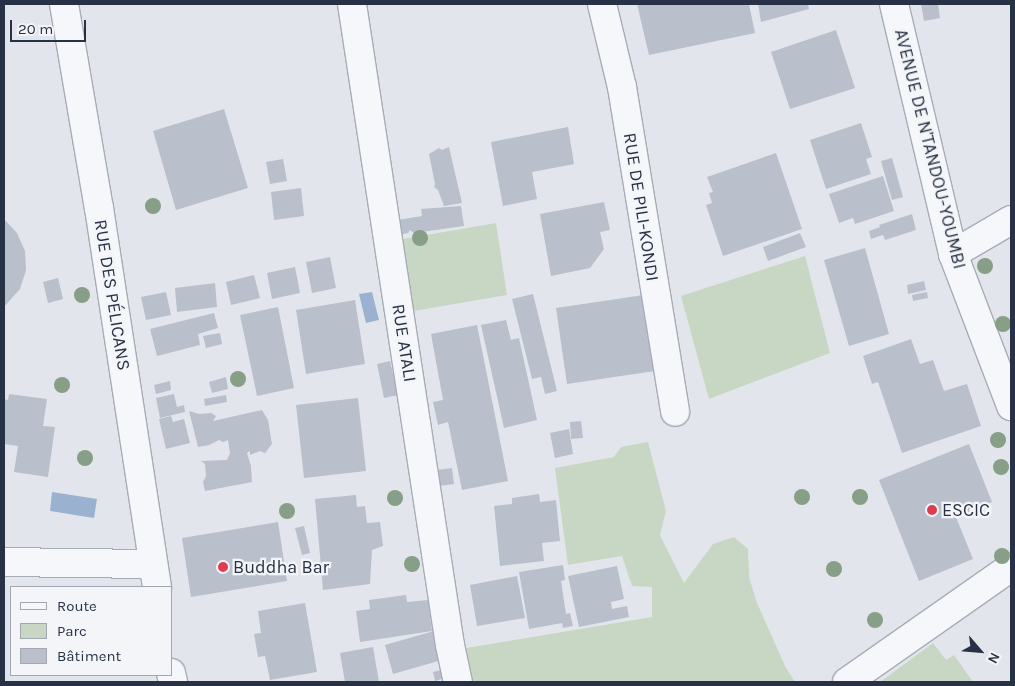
<!DOCTYPE html>
<meta charset="utf-8">
<style>
body{margin:0}
#map{position:relative;width:1015px;height:686px;overflow:hidden;background:#e2e6ec;font-family:Karla,sans-serif}
div>[style]{position:absolute}
[style*='--x']{left:calc(var(--x)*1px);top:calc(var(--y)*1px);width:calc(var(--w)*1px);rotate:calc(var(--a)*1deg)}
.green>*{inset:0;background:#c7d7c3}
.water>*{inset:0;background:#9ab2cf}
.building>*{inset:0;background:#b9bfcb}
.roads{filter:drop-shadow(1px 0 #a6acb7) drop-shadow(-1px 0 #a6acb7) drop-shadow(0 1px #a6acb7) drop-shadow(0 -1px #a6acb7)}
.minor>*{height:28px;margin:-14px;padding:0 14px;transform-origin:14px;border-radius:14px;background:#f6f7fa}
.trees>*{width:16px;height:16px;margin:-8px;border-radius:50%;background:#879e87}
.dots>*{width:14px;height:14px;translate:-50% -50%;box-sizing:border-box;border:2px solid #f3f5f9;border-radius:50%}
span{translate:-50% -50%;white-space:nowrap;text-align:center;line-height:1.15;-webkit-text-stroke:4.5px #f3f5f9;paint-order:stroke}
.street-label{font-size:18px;color:#283246}
.poi-label{font-size:18px;color:#283246}
.left{translate:0 -50%;text-align:left}
.frame{position:absolute;inset:0;border:5px solid #283246;pointer-events:none}
.legend{position:absolute;left:10px;top:586px;width:162px;height:90px;box-sizing:border-box;background:#f3f5f9;border:1px solid #a2a7b1;margin:0;padding:6px 9px;list-style:none;font-size:15px;color:#283246}
.legend li{display:flex;align-items:center;gap:10px;height:25px}
.legend b{width:25px;border:1px solid #a2a7b1}
.north{position:absolute;left:955px;top:626px;width:50px;height:50px;-webkit-text-stroke:4px #f3f5f9;paint-order:stroke;rotate:117deg;font-size:14px;font-weight:700;line-height:20px;text-align:center;color:#283246}
.north::after{content:'';display:block;margin:auto;width:18px;height:22px;background:#283246;clip-path:polygon(50% 0,100% 100%,50% 72%,0 100%)}
.scale{position:absolute;left:10px;top:20px;width:76px;height:22px;box-sizing:border-box;border:2px solid #283246;border-top:0;padding-left:6px;font-size:15px;line-height:18px;white-space:nowrap;color:#283246;-webkit-text-stroke:4px #f3f5f9;paint-order:stroke}
</style>
<div id="map">
<div class="green">
<div style="clip-path:polygon(496px 223px,507px 295px,408px 312px,397px 240px)"></div>
<div style="clip-path:polygon(805px 256px,830px 353px,709px 399px,681px 296px)"></div>
<div style="clip-path:polygon(648px 442px,666px 511px,660px 535px,684px 583px,713px 544px,734px 537px,748px 549px,749px 577px,757px 603px,785px 666px,795px 682px,473px 682px,466px 648px,652px 617px,652px 587px,632px 586px,622px 556px,568px 565px,555px 468px,614px 457px,621px 447px)"></div>
<div style="clip-path:polygon(933px 643px,946px 660px,954px 655px,973px 682px,880px 682px)"></div>
</div>
<div class="water">
<div style="clip-path:polygon(372px 292px,379px 320px,366px 323px,359px 294px)"></div>
<div style="clip-path:polygon(52px 492px,97px 499px,94px 518px,50px 511px)"></div>
</div>
<div class="building">
<div style="clip-path:polygon(637px 4px,749px 4px,755px 33px,649px 55px)"></div>
<div style="clip-path:polygon(758px 4px,808px 4px,809px 9px,761px 22px)"></div>
<div style="clip-path:polygon(921px 4px,938px 4px,940px 18px,924px 21px)"></div>
<div style="clip-path:polygon(836px 30px,855px 88px,790px 109px,771px 52px)"></div>
<div style="clip-path:polygon(224px 109px,248px 188px,176px 210px,153px 131px)"></div>
<div style="clip-path:polygon(861px 123px,872px 157px,866px 159px,871px 174px,826px 189px,810px 140px)"></div>
<div style="clip-path:polygon(568px 127px,574px 164px,532px 172px,537px 199px,503px 206px,491px 142px)"></div>
<div style="clip-path:polygon(449px 147px,462px 203px,444px 206px,438px 190px,434px 187px,435px 184px,429px 154px,439px 148px,442px 150px)"></div>
<div style="clip-path:polygon(776px 153px,802px 229px,723px 256px,706px 205px,712px 203px,709px 193px,713px 192px,707px 177px)"></div>
<div style="clip-path:polygon(892px 158px,903px 197px,892px 200px,881px 161px)"></div>
<div style="clip-path:polygon(283px 159px,287px 181px,270px 184px,266px 162px)"></div>
<div style="clip-path:polygon(883px 176px,894px 211px,855px 224px,853px 218px,839px 223px,829px 194px)"></div>
<div style="clip-path:polygon(301px 188px,304px 216px,274px 220px,271px 192px)"></div>
<div style="clip-path:polygon(604px 202px,610px 230px,600px 232px,604px 249px,590px 268px,551px 276px,540px 214px)"></div>
<div style="clip-path:polygon(461px 206px,464px 226px,414px 233px,410px 230px,408px 233px,394px 236px,391px 221px,422px 216px,421px 209px)"></div>
<div style="clip-path:polygon(912px 214px,916px 230px,885px 240px,883px 235px,871px 239px,869px 231px,880px 227px,879px 225px)"></div>
<div style="clip-path:polygon(4px 219px,17px 233px,25px 251px,26px 270px,20px 289px,4px 307px)"></div>
<div style="clip-path:polygon(800px 233px,806px 247px,768px 261px,763px 247px)"></div>
<div style="clip-path:polygon(865px 248px,889px 334px,849px 346px,824px 260px)"></div>
<div style="clip-path:polygon(330px 257px,336px 288px,312px 293px,306px 262px)"></div>
<div style="clip-path:polygon(295px 267px,300px 293px,272px 299px,267px 273px)"></div>
<div style="clip-path:polygon(254px 275px,260px 298px,231px 305px,226px 282px)"></div>
<div style="clip-path:polygon(58px 278px,63px 299px,48px 303px,43px 282px)"></div>
<div style="clip-path:polygon(924px 281px,926px 290px,908px 294px,907px 285px)"></div>
<div style="clip-path:polygon(215px 283px,217px 307px,177px 312px,175px 288px)"></div>
<div style="clip-path:polygon(166px 292px,171px 315px,146px 320px,141px 297px)"></div>
<div style="clip-path:polygon(927px 292px,928px 298px,913px 301px,912px 295px)"></div>
<div style="clip-path:polygon(533px 294px,557px 391px,545px 394px,541px 377px,532px 379px,512px 299px)"></div>
<div style="clip-path:polygon(644px 295px,655px 371px,567px 384px,556px 308px)"></div>
<div style="clip-path:polygon(355px 300px,365px 364px,306px 374px,296px 310px)"></div>
<div style="clip-path:polygon(278px 307px,294px 388px,257px 396px,240px 315px)"></div>
<div style="clip-path:polygon(214px 313px,218px 328px,198px 334px,200px 345px,157px 356px,150px 329px)"></div>
<div style="clip-path:polygon(506px 320px,511px 340px,519px 338px,537px 420px,504px 428px,481px 325px)"></div>
<div style="clip-path:polygon(477px 325px,508px 481px,462px 490px,448px 422px,438px 425px,433px 402px,443px 400px,431px 334px)"></div>
<div style="clip-path:polygon(220px 333px,222px 344px,206px 348px,203px 336px)"></div>
<div style="clip-path:polygon(911px 339px,920px 364px,933px 360px,944px 391px,967px 384px,981px 426px,902px 453px,878px 382px,872px 384px,863px 356px)"></div>
<div style="clip-path:polygon(390px 361px,398px 395px,384px 398px,377px 364px)"></div>
<div style="clip-path:polygon(226px 377px,228px 389px,212px 393px,209px 382px)"></div>
<div style="clip-path:polygon(170px 381px,171px 390px,156px 394px,154px 385px)"></div>
<div style="clip-path:polygon(9px 394px,47px 399px,43px 426px,55px 427px,48px 477px,14px 472px,18px 446px,4px 444px,4px 399px,8px 400px)"></div>
<div style="clip-path:polygon(174px 394px,177px 407px,184px 405px,185px 412px,160px 418px,156px 398px)"></div>
<div style="clip-path:polygon(226px 395px,227px 402px,205px 406px,204px 399px)"></div>
<div style="clip-path:polygon(358px 398px,366px 471px,304px 478px,296px 405px)"></div>
<div style="clip-path:polygon(262px 410px,268px 420px,272px 444px,265px 453px,260px 451px,250px 455px,250px 451px,247px 453px,251px 466px,252px 482px,205px 491px,203px 482px,206px 476px,205px 464px,201px 461px,227px 460px,230px 453px,228px 440px,223px 442px,219px 440px,209px 445px,198px 447px,189px 411px,199px 414px,211px 413px,216px 416px,213px 421px)"></div>
<div style="clip-path:polygon(171px 416px,173px 422px,184px 419px,190px 443px,166px 449px,159px 419px)"></div>
<div style="clip-path:polygon(581px 421px,583px 438px,571px 439px,570px 422px)"></div>
<div style="clip-path:polygon(569px 429px,573px 454px,555px 458px,550px 433px)"></div>
<div style="clip-path:polygon(969px 444px,992px 502px,956px 517px,973px 559px,919px 581px,879px 480px)"></div>
<div style="clip-path:polygon(452px 468px,454px 484px,439px 486px,437px 470px)"></div>
<div style="clip-path:polygon(539px 494px,540px 502px,556px 500px,560px 541px,542px 543px,544px 561px,500px 566px,494px 506px,512px 504px,512px 498px)"></div>
<div style="clip-path:polygon(356px 495px,357px 507px,365px 506px,367px 523px,380px 522px,383px 546px,372px 550px,370px 584px,323px 590px,315px 499px)"></div>
<div style="clip-path:polygon(278px 522px,287px 581px,191px 597px,182px 538px)"></div>
<div style="clip-path:polygon(304px 526px,310px 553px,302px 555px,295px 528px)"></div>
<div style="clip-path:polygon(563px 565px,565px 580px,561px 581px,566px 614px,570px 613px,573px 626px,563px 628px,562px 623px,529px 629px,519px 572px)"></div>
<div style="clip-path:polygon(617px 566px,624px 599px,611px 602px,612px 609px,627px 606px,629px 617px,579px 627px,568px 576px)"></div>
<div style="clip-path:polygon(517px 576px,525px 618px,477px 626px,470px 585px)"></div>
<div style="clip-path:polygon(406px 595px,407px 602px,428px 600px,432px 631px,360px 642px,356px 611px,370px 609px,369px 600px)"></div>
<div style="clip-path:polygon(305px 603px,317px 672px,270px 680px,265px 656px,258px 657px,254px 634px,261px 633px,258px 611px)"></div>
<div style="clip-path:polygon(434px 631px,442px 660px,393px 674px,385px 645px)"></div>
<div style="clip-path:polygon(373px 647px,379px 682px,345px 682px,340px 653px)"></div>
<div style="clip-path:polygon(450px 668px,452px 676px,435px 681px,433px 672px)"></div>
</div>
<div class="roads">
<div class="minor">
<div style="--x:64;--y:4;--w:207;--a:80.3"></div>
<div style="--x:99;--y:208;--w:383;--a:81.3"></div>
<div style="--x:352;--y:4;--w:648;--a:81.31"></div>
<div style="--x:450;--y:645;--w:38;--a:78"></div>
<div style="--x:602;--y:4;--w:85;--a:76.5"></div>
<div style="--x:622;--y:87;--w:329;--a:80.7"></div>
<div style="--x:894;--y:4;--w:257;--a:76.7"></div>
<div style="--x:953;--y:254;--w:163;--a:69.1"></div>
<div style="--x:953;--y:254;--w:67;--a:-30.4"></div>
<div style="--x:4;--y:562;--w:149;--a:0.8"></div>
<div style="--x:171;--y:673;--w:9;--a:77"></div>
<div style="--x:847;--y:682;--w:200;--a:-35"></div>
</div>
</div>
<div class="trees">
<div style="left:153px;top:206px"></div>
<div style="left:420px;top:238px"></div>
<div style="left:985px;top:266px"></div>
<div style="left:82px;top:295px"></div>
<div style="left:1003px;top:324px"></div>
<div style="left:238px;top:379px"></div>
<div style="left:62px;top:385px"></div>
<div style="left:998px;top:440px"></div>
<div style="left:85px;top:458px"></div>
<div style="left:1001px;top:467px"></div>
<div style="left:802px;top:497px"></div>
<div style="left:860px;top:497px"></div>
<div style="left:395px;top:498px"></div>
<div style="left:287px;top:511px"></div>
<div style="left:1002px;top:556px"></div>
<div style="left:412px;top:564px"></div>
<div style="left:834px;top:569px"></div>
<div style="left:875px;top:620px"></div>
</div>
<div class="dots">
<div style="left:932px;top:510px;background:#dc3d4f"></div>
<div style="left:223px;top:567px;background:#dc3d4f"></div>
</div>
<div class="street-label">
<span style="left:930px;top:149px;rotate:76deg">AVENUE DE N'TANDOU-YOUMBI</span>
<span style="left:641px;top:207px;rotate:81deg">RUE DE PILI-KONDI</span>
<span style="left:112px;top:295px;rotate:81deg">RUE DES PÉLICANS</span>
<span style="left:404px;top:343px;rotate:81deg">RUE ATALI</span>
</div>
<div class="poi-label">
<span class="left" style="left:942px;top:510px">ESCIC</span>
<span class="left" style="left:233px;top:567px">Buddha Bar</span>
</div>
<div class="frame"></div>
<ul class="legend">
<li><b style="height:6px;background:#f6f7fa"></b>Route</li>
<li><b style="height:14px;background:#c7d7c3"></b>Parc</li>
<li><b style="height:14px;background:#b9bfcb"></b>Bâtiment</li>
</ul>
<div class="north">N</div>
<div class="scale">20 m</div>
</div>
